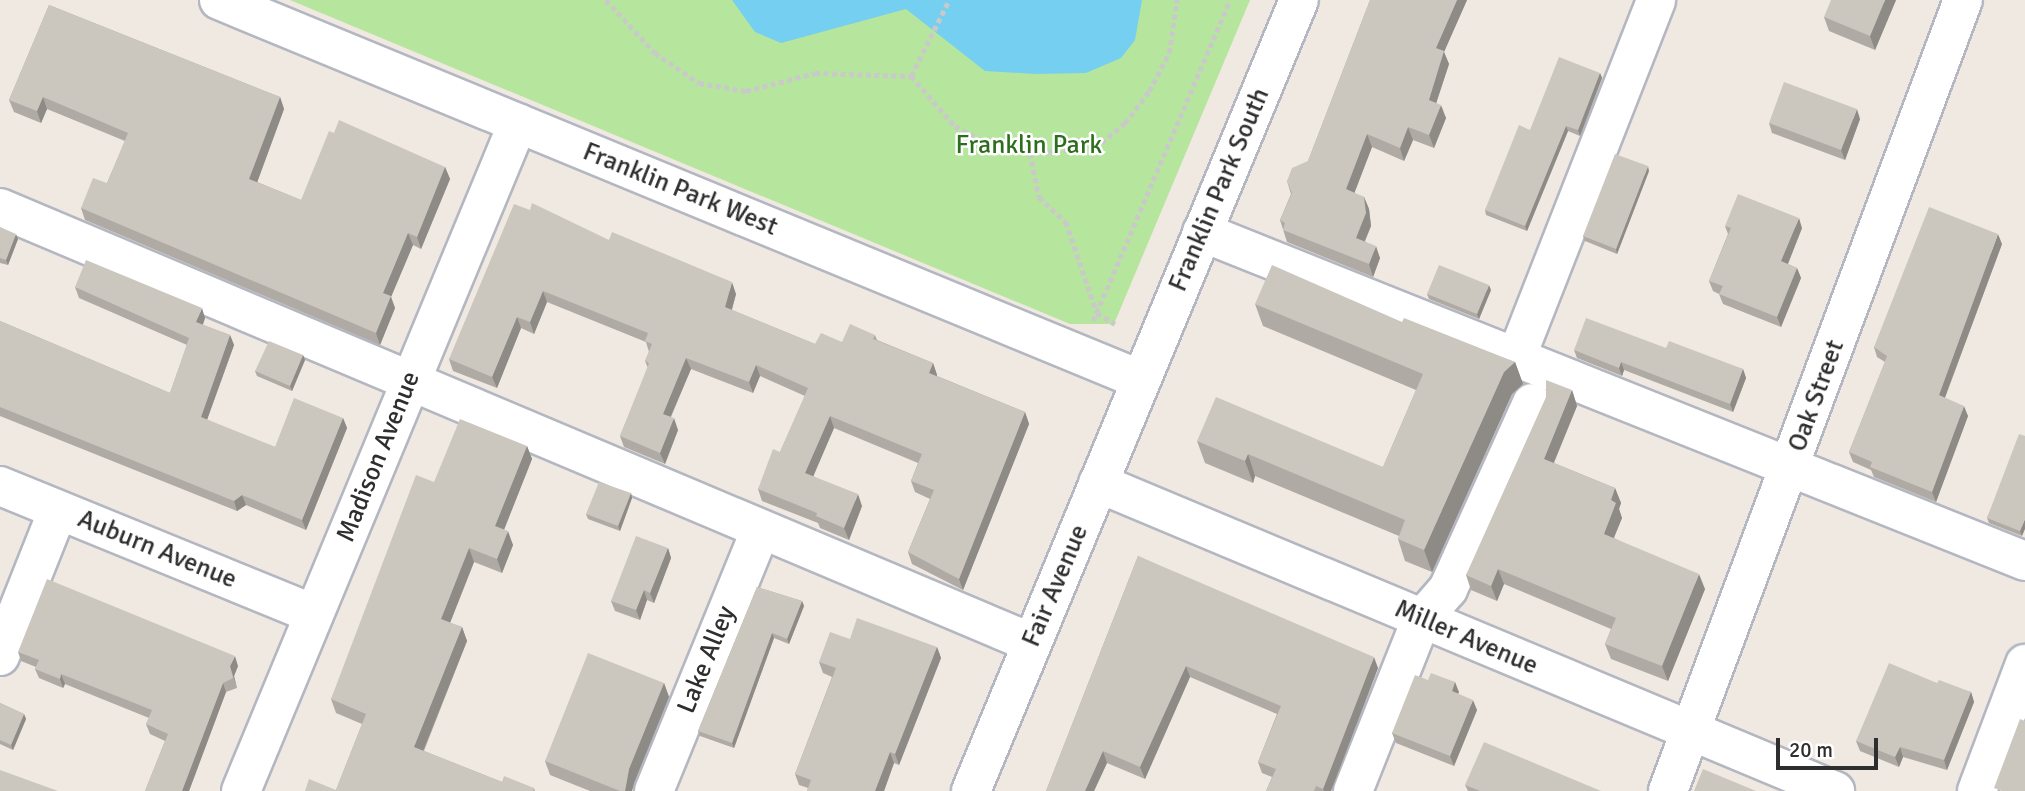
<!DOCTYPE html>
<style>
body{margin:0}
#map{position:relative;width:2025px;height:791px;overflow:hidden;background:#efe9e1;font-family:Signika,sans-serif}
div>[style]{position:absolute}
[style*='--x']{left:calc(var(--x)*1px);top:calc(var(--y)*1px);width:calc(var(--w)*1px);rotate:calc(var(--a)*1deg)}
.green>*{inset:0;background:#b6e59e}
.water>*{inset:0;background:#75cff0}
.path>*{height:4.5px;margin-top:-2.25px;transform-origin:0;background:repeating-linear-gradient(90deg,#c9c9c9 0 5px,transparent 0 8.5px)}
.roads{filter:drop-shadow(2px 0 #b4b7c1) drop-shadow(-2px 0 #b4b7c1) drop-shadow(0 2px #b4b7c1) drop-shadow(0 -2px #b4b7c1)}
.minor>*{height:38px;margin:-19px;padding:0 19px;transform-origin:19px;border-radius:19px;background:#fff}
.wall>*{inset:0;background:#afaba4}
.shaded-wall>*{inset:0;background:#8e8b86}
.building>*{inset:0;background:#cbc7bf}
span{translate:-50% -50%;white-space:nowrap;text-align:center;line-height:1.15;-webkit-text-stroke:5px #fff;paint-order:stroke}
.park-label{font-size:26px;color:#2c6e1b}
.street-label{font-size:26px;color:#2e2e2e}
.scale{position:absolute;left:1776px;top:738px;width:102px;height:32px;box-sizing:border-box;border:4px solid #2e2e2e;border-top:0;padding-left:9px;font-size:21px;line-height:24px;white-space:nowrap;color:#2e2e2e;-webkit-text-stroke:5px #fff;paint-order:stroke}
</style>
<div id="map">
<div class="green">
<div style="clip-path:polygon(290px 0,1250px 0,1114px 324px,1070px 324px)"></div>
</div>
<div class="water">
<div style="clip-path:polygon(732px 0,1142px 0,1135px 40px,1121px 58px,1086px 73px,1036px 74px,985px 71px,906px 9px,781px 43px,755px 32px)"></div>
</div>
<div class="path">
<div style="--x:606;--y:0;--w:72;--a:47.2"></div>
<div style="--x:655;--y:53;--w:53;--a:34.3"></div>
<div style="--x:699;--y:83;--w:48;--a:9.7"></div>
<div style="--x:746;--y:91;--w:71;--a:-14.6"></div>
<div style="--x:815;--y:73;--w:96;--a:1.8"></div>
<div style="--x:911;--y:76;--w:67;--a:48.7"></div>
<div style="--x:955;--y:126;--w:33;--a:29"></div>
<div style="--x:984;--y:142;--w:47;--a:13.4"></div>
<div style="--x:1030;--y:153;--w:65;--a:-4.4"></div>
<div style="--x:1095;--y:148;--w:39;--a:-40"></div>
<div style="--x:1125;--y:123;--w:40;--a:-53"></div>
<div style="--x:1149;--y:91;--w:43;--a:-62.2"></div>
<div style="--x:1169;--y:53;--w:54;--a:-81.4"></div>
<div style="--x:911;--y:76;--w:85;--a:-63.4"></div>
<div style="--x:1030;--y:153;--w:45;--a:78.4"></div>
<div style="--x:1039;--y:197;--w:37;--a:43"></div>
<div style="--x:1066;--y:222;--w:96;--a:71.2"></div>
<div style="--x:1097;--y:313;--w:21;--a:31"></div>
<div style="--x:1093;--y:321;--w:349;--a:-66.9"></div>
</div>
<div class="roads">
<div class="minor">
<div style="--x:219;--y:0;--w:997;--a:22.4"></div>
<div style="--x:0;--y:208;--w:1120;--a:22.86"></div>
<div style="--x:1202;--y:232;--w:886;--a:21.79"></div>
<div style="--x:1516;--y:358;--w:384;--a:-68.6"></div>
<div style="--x:1098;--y:483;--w:799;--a:22.68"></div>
<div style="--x:0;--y:486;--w:339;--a:22.2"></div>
<div style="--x:0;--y:656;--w:157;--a:-68.3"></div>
<div style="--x:241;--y:791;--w:723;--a:-67.48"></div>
<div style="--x:654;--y:791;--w:283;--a:-67.8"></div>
<div style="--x:971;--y:791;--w:856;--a:-67.48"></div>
<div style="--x:1353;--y:791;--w:184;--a:-68.3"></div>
<div style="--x:1421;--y:620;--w:41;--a:-48.9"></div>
<div style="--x:1448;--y:589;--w:204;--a:-65.7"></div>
<div style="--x:1668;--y:791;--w:844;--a:-69.55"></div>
<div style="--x:1977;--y:791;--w:136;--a:-69.3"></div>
</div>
</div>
<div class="wall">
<div style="clip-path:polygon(1370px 0,1467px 0,1444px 52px,1449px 64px,1436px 103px,1446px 118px,1434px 148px,1413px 140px,1404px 161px,1372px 147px,1354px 193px,1364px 197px,1369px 209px,1371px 226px,1365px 241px,1380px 258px,1373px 277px,1287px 242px,1280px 220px,1291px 194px,1287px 181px,1308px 161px)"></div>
<div style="clip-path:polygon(1896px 0,1875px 50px,1829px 31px,1824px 17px)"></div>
<div style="clip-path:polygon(49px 5px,280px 97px,284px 109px,257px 182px,301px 200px,445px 167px,450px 179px,421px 249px,413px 245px,391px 297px,395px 308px,380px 345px,85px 220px,81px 208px,107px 183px,125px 141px,47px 109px,41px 123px,14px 112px,9px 100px)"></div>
<div style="clip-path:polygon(1600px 73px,1602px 78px,1580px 136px,1568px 131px,1527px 231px,1486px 215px,1485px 210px,1530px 130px)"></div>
<div style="clip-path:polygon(1860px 119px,1845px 160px,1772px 133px,1769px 123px)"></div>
<div style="clip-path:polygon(1649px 171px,1617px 254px,1585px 241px,1583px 236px)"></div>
<div style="clip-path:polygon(1725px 226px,1802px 228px,1788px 264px,1797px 268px,1801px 278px,1781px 327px,1723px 304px,1719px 294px,1713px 291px,1709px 281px,1728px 234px)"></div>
<div style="clip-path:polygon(0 227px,18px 239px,8px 265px,0 263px)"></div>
<div style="clip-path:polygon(609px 240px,736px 294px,732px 310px,815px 344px,842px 342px,875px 335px,877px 340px,933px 363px,937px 375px,937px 376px,1025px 412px,1029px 424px,963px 590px,912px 564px,908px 552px,930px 499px,915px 492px,911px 481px,918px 463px,834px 428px,813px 476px,862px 506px,849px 540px,820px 528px,818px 523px,762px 501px,758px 489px,780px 452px,805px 396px,760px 376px,753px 393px,691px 369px,671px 417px,678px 430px,665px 464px,624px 447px,620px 436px,648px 368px,645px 361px,649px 352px,646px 342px,547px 302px,534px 334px,521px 328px,497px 388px,453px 371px,449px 359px)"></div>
<div style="clip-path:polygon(2002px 244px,1945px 398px,1968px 416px,1936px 502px,1874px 477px,1871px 470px,1853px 462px,1849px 452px,1885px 362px,1877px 357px,1874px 347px)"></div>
<div style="clip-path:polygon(75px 287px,205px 318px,203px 325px,230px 335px,234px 345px,207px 420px,275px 447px,343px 418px,347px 428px,306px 530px,246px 505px,237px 511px,0 416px,0 321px,170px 393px,187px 345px,79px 298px)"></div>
<div style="clip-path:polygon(1491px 290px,1479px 319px,1429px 299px,1427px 294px)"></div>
<div style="clip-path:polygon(1255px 304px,1402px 322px,1515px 362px,1523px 384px,1512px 394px,1432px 572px,1405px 561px,1398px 539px,1399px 536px,1255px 476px,1253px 483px,1205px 463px,1197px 441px,1383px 467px,1416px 390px,1263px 326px)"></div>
<div style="clip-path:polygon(1666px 348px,1743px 369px,1746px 378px,1733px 412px,1624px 370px,1622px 376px,1577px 358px,1574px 350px)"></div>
<div style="clip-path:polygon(303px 355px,305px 360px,292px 391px,257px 376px,255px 371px)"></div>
<div style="clip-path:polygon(1572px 390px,1577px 406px,1554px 463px,1615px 488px,1621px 503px,1619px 509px,1622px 518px,1614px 538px,1705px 589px,1668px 681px,1611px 659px,1605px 644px,1611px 629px,1504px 584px,1497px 601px,1471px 590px,1466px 575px)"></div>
<div style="clip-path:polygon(2025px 436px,2022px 536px,1989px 523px,1987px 518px)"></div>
<div style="clip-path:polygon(527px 446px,532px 459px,504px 529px,513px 545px,502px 573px,474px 562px,450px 623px,462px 627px,467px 641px,424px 751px,502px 782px,534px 788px,535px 791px,305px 791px,336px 790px,362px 724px,336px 713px,331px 699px,434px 482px)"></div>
<div style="clip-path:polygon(631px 493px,632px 498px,620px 531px,588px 519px,586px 514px)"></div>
<div style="clip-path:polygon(668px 548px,671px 558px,654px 603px,647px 600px,640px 620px,615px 611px,611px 601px)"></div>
<div style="clip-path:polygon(1138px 556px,1378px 668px,1331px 791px,1266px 791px,1272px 777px,1262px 773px,1258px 762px,1277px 714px,1190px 677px,1145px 779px,1107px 763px,1094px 791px,1046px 791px)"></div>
<div style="clip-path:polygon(757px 587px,802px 601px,804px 606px,789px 644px,774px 638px,734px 748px,700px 736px,698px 731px)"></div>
<div style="clip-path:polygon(850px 639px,937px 647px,941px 658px,899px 765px,894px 763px,884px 791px,807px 791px,808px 788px,799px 785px,795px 774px,832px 677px,823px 673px,819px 662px)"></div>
<div style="clip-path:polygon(18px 652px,238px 666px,234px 676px,237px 688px,226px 692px,189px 791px,145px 791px,165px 741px,150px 734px,146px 724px,149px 718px,65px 684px,63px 688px,39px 678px,35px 669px,36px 667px,21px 661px)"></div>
<div style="clip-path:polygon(1428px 680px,1455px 682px,1458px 694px,1477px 710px,1454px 766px,1396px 743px,1392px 733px)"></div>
<div style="clip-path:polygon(664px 683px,669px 697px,634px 783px,632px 791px,590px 791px,550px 775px,545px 761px)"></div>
<div style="clip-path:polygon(1937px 683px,1971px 692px,1974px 702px,1947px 770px,1903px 757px,1899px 767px,1860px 751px,1856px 741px)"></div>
<div style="clip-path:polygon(0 703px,24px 714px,26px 719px,13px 750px,0 744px)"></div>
<div style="clip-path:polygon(1465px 785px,1601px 791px,1468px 791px)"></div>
</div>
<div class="shaded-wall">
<div style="clip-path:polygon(1457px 0,1467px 0,1444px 52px,1449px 64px,1433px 113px,1429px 100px,1436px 48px)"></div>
<div style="clip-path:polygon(1885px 0,1896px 0,1875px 50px,1870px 36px)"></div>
<div style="clip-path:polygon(1600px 73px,1602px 78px,1580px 136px,1578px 130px)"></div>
<div style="clip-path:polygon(43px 97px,47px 109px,41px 123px,37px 111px)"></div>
<div style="clip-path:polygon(280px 97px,284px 109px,254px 191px,249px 179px)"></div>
<div style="clip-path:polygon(1441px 105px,1446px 118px,1434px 148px,1429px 135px)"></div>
<div style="clip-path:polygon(1857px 109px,1860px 119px,1845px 160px,1841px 150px)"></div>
<div style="clip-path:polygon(1566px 126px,1568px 131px,1527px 231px,1525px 226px)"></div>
<div style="clip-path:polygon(1408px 127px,1413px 140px,1404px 161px,1400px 148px)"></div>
<div style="clip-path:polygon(1367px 134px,1372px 147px,1351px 202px,1346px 189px)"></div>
<div style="clip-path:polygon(1648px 166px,1649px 171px,1617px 254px,1616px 249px)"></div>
<div style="clip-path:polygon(445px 167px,450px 179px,421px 249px,417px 237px)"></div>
<div style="clip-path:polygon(1364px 197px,1369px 209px,1371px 226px,1361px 250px,1356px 238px)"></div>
<div style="clip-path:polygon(1799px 218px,1802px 228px,1785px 271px,1781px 261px)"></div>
<div style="clip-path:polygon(408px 233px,413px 245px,391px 297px,395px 308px,380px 345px,376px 333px,383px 293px)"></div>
<div style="clip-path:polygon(16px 234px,18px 239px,8px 265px,6px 260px)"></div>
<div style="clip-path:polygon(1998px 234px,2002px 244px,1942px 405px,1939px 395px)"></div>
<div style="clip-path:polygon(1376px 246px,1380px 258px,1373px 277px,1369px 264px)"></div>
<div style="clip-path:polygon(1797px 268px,1801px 278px,1781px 327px,1777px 317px)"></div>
<div style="clip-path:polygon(732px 282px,736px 294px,729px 319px,725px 307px)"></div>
<div style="clip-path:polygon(1489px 285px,1491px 290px,1479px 319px,1477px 314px)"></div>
<div style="clip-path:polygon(543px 291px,547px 302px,534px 334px,530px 322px)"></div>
<div style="clip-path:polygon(202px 308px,205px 318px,200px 332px,196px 322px)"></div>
<div style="clip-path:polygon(517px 317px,521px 328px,497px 388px,492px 377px)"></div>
<div style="clip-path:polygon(230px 335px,234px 345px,204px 428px,201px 417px)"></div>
<div style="clip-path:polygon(303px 355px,305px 360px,292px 391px,290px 386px)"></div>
<div style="clip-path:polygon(686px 358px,691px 369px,667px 425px,663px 414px)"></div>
<div style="clip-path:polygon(1515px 362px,1523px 384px,1512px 394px,1432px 572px,1424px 550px,1504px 372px)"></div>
<div style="clip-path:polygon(1621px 362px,1624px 370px,1622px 376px,1619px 368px)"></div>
<div style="clip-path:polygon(933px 363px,937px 375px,933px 385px,929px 373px)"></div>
<div style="clip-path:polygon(756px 365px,760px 376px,753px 393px,749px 382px)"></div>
<div style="clip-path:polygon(1743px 369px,1746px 378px,1733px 412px,1730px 404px)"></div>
<div style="clip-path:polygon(1572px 390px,1577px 406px,1549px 474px,1544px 459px)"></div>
<div style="clip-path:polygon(1964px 406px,1968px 416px,1936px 502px,1932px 492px)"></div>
<div style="clip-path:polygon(1025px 412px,1029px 424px,963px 590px,959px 579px)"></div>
<div style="clip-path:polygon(830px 416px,834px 428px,810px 484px,805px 473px)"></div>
<div style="clip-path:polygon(343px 418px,347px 428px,306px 530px,302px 520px)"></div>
<div style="clip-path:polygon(674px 418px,678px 430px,665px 464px,660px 453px)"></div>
<div style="clip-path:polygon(527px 446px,532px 459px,500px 540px,495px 526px)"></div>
<div style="clip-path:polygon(1248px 454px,1255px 476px,1253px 483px,1245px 461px)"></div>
<div style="clip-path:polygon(1615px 488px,1621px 503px,1619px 509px,1622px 518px,1609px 549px,1604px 534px,1611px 500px)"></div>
<div style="clip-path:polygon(631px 493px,632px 498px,620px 531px,618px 526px)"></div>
<div style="clip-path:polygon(858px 494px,862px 506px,849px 540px,844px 528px)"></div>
<div style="clip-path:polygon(242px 495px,246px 505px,237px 511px,234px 501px)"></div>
<div style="clip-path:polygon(2025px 519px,2025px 529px,2022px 536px,2020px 531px)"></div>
<div style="clip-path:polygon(508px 531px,513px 545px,502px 573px,497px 559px)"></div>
<div style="clip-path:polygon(469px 548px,474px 562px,446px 633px,441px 619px)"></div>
<div style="clip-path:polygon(668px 548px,671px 558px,654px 603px,650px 593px)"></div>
<div style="clip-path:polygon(1498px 569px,1504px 584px,1497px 601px,1491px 586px)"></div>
<div style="clip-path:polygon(1699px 574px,1705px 589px,1668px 681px,1662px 666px)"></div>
<div style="clip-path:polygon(644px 590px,647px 600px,640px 620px,636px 610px)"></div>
<div style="clip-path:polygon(802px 601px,804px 606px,789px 644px,787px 639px)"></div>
<div style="clip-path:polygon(462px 627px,467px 641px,419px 761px,414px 747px)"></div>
<div style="clip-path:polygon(772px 633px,774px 638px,734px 748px,732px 743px)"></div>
<div style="clip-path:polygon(937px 647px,941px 658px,899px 765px,895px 754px)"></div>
<div style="clip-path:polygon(235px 656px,238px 666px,234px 676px,237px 688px,230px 666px)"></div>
<div style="clip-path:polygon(1374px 657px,1378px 668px,1331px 791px,1324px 791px,1323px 789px)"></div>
<div style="clip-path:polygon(1186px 666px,1190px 677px,1145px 779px,1140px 767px)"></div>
<div style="clip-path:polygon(61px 674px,65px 684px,63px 688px,60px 679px)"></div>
<div style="clip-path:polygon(1455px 682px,1459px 692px,1455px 701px,1452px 691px)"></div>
<div style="clip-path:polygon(223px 683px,226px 692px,189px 791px,182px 791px)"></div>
<div style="clip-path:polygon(664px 683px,669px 697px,634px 783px,632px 791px,625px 791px,629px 769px)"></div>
<div style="clip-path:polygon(1971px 692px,1974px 702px,1947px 770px,1944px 760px)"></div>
<div style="clip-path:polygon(1473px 700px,1477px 710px,1454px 766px,1450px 756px)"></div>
<div style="clip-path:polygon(24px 714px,26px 719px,13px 750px,11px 745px)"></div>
<div style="clip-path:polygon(1900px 747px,1903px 757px,1899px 767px,1895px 757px)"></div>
<div style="clip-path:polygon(1103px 751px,1107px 763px,1094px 791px,1085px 791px)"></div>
<div style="clip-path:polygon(890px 752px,894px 763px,884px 791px,875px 791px)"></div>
</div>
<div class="building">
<div style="clip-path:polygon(1370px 0,1457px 0,1436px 48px,1444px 51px,1429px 100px,1441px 105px,1429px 135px,1408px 127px,1400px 148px,1367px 134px,1346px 189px,1364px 197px,1366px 213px,1356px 238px,1376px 246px,1369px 264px,1283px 230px,1285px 223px,1280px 220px,1292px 193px,1287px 181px,1292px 168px,1308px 161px)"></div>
<div style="clip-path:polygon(1831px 0,1885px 0,1870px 36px,1824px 17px)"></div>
<div style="clip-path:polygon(49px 5px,280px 97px,249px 179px,301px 200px,329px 131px,334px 133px,339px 120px,445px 167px,417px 237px,408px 233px,383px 293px,391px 296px,376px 333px,81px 208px,93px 178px,107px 183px,128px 133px,43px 97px,37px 111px,9px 100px)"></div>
<div style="clip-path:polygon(1559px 57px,1600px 73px,1578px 130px,1566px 126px,1525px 226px,1485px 210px,1519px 125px,1530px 130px)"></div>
<div style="clip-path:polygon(1784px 82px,1857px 109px,1841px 150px,1769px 123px)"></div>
<div style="clip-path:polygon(1615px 154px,1648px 166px,1616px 249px,1583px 236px)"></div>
<div style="clip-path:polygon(1738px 194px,1799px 218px,1781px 261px,1797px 268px,1777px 317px,1719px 294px,1723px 286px,1709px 281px,1731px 228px,1725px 226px)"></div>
<div style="clip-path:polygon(532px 203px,609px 240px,612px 232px,732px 282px,725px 307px,815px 344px,821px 333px,842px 342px,850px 324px,875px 335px,873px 339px,933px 363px,929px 373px,1025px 412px,959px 579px,908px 552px,934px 490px,911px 481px,922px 454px,830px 416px,805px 473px,858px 494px,844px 528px,816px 516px,817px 513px,758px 489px,773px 449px,780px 452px,808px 388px,756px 365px,749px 382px,686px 358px,663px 414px,674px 418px,660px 453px,620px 436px,649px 363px,645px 361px,652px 344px,645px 341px,648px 333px,543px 291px,530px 322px,517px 317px,492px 377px,449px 359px,514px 204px,530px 210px)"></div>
<div style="clip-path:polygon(1929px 207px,1998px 234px,1939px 395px,1964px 406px,1932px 492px,1870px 467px,1872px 462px,1849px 452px,1887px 356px,1874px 347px)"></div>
<div style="clip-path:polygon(0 227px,16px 234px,6px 260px,0 258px)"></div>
<div style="clip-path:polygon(86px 260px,202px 308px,196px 322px,230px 335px,201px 417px,275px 447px,294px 398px,343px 418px,302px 520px,242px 495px,234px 501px,0 407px,0 321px,170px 393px,189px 338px,75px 287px)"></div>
<div style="clip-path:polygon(1272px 265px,1402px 322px,1404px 318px,1515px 362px,1504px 372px,1424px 550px,1398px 539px,1405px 520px,1248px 454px,1245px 461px,1197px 441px,1216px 397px,1383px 467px,1423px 374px,1255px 304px)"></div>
<div style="clip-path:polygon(1439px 265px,1489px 285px,1477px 314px,1427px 294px)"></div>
<div style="clip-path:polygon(1586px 318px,1666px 348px,1669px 341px,1743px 369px,1730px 404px,1621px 362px,1619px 368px,1574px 350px)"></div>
<div style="clip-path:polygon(269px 341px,303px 355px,290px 386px,255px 371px)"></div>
<div style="clip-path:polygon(1546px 380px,1572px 390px,1544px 459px,1615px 488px,1611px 500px,1616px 503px,1604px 534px,1699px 574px,1662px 666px,1605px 644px,1616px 618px,1498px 569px,1491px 586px,1466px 575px,1546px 397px)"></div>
<div style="clip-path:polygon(460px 419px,527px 446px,495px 526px,508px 531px,497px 559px,469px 548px,441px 619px,462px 627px,414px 747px,502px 782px,504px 776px,534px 788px,533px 791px,305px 791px,309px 779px,336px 790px,366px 714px,331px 699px,416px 475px,434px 482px)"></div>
<div style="clip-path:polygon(2019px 434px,2025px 436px,2025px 519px,2020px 531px,1987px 518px)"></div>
<div style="clip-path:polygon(599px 482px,631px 493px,618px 526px,586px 514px)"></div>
<div style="clip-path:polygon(636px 536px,668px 548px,650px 593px,644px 590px,636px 610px,611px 601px)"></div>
<div style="clip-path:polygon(1138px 556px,1374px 657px,1323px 789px,1316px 786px,1314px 791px,1266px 791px,1276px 769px,1258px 762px,1281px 706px,1186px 666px,1140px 767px,1103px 751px,1085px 791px,1046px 791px)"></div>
<div style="clip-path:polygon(47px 579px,235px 656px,230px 666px,233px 678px,223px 683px,182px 791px,145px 791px,168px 734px,146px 724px,152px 710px,61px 674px,60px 679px,35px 669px,39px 660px,18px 652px)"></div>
<div style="clip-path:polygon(757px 587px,802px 601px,787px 639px,772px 633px,732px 743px,698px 731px)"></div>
<div style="clip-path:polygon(857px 618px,937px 647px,895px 754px,890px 752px,875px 791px,807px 791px,811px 780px,795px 774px,836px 668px,819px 662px,830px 632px,850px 639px)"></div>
<div style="clip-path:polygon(588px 653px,664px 683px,629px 769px,625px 791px,620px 791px,545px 761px)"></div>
<div style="clip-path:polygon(1889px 663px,1937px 683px,1939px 680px,1971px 692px,1944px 760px,1900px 747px,1895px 757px,1856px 741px)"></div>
<div style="clip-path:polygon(1431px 673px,1455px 682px,1452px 691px,1473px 700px,1450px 756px,1392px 733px,1415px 675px,1428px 680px)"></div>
<div style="clip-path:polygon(0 703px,24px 714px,11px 745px,0 740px)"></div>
<div style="clip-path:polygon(2020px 719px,2025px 721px,2025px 791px,2002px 791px,1994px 788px)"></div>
<div style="clip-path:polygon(1484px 742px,1601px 791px,1480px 791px,1465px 785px)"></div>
<div style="clip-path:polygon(1703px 769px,1756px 791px,1694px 791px)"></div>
<div style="clip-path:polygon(0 770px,58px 791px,0 791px)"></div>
</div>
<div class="park-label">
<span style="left:1029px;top:146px">Franklin Park</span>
</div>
<div class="street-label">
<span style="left:680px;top:190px;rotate:22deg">Franklin Park West</span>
<span style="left:1220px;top:190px;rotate:-67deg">Franklin Park South</span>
<span style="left:1817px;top:396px;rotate:-70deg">Oak Street</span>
<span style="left:379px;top:457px;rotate:-68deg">Madison Avenue</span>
<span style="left:157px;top:550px;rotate:22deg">Auburn Avenue</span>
<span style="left:1056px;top:586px;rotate:-67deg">Fair Avenue</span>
<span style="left:1466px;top:638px;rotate:23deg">Miller Avenue</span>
<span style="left:707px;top:660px;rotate:-68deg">Lake Alley</span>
</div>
<div class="scale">20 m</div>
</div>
